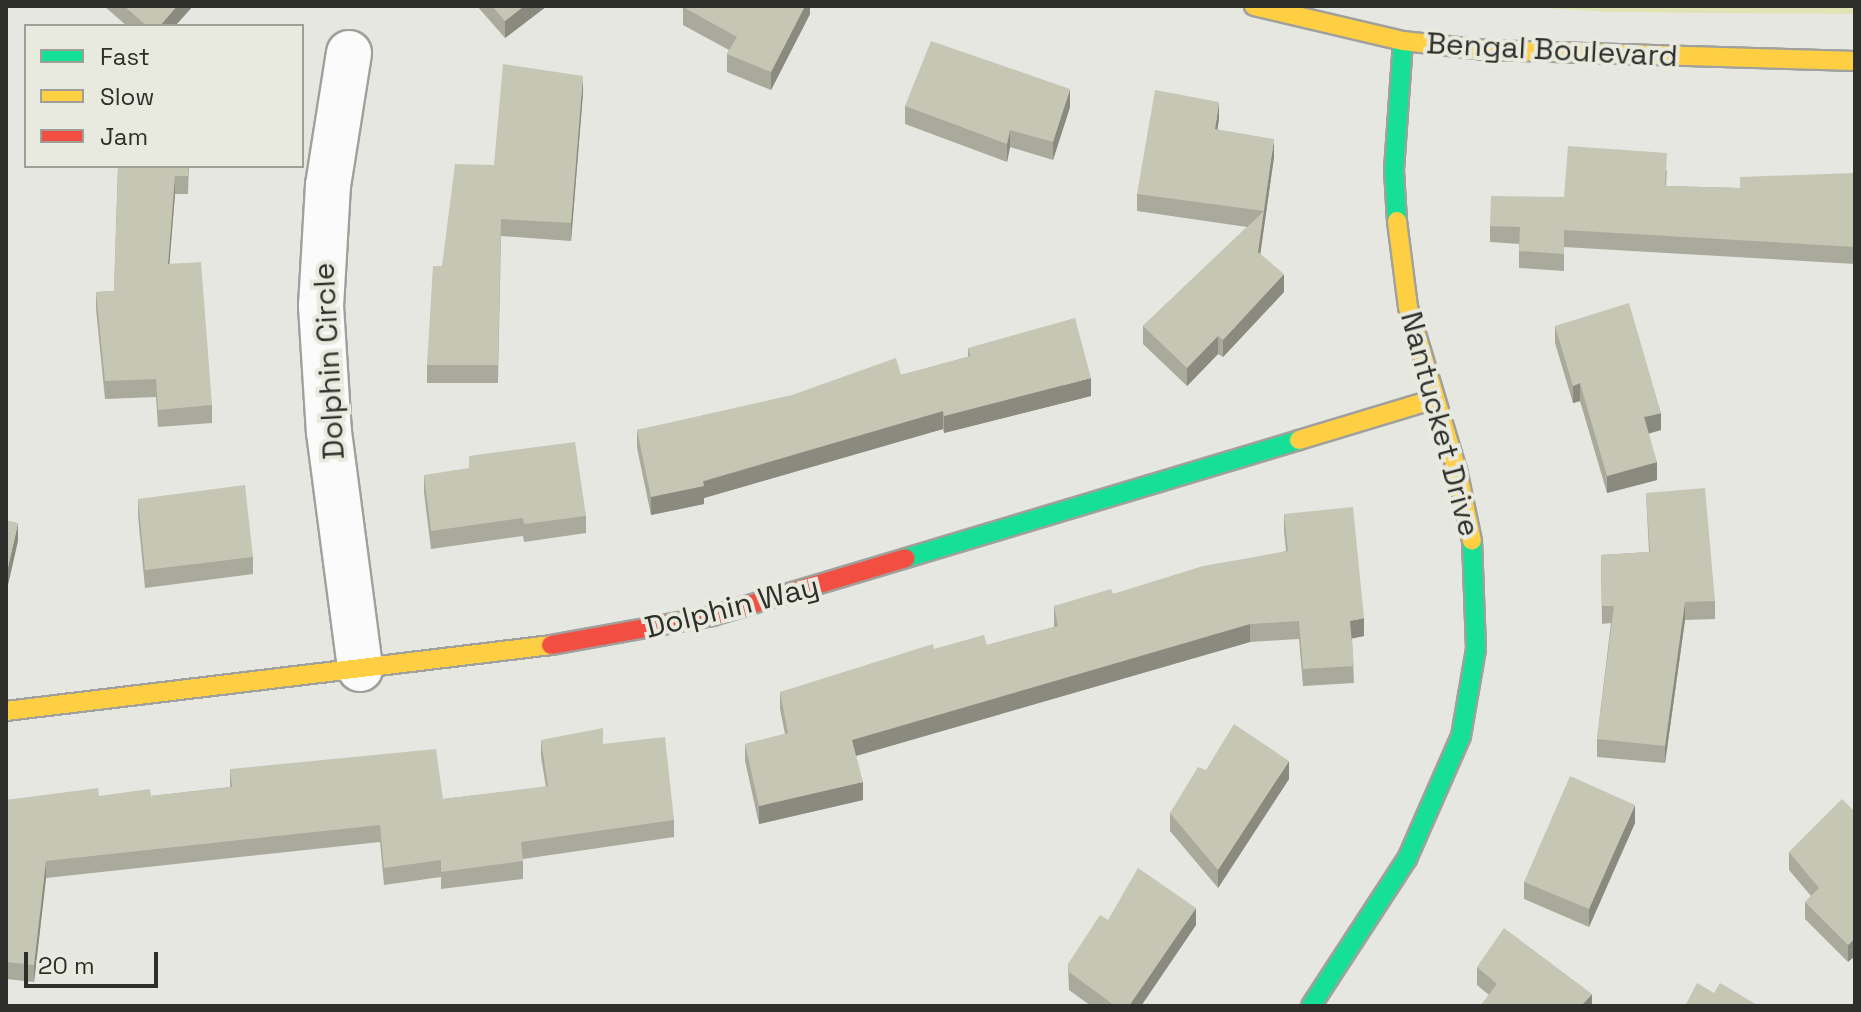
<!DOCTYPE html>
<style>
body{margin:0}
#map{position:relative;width:1861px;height:1012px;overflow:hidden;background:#e7e7e2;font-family:"Space Grotesk",sans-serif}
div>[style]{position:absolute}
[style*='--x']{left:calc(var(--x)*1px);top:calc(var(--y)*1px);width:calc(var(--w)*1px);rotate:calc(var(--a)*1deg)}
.green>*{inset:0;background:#e0e3b4}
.roads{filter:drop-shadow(2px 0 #a0a09c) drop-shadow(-2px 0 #a0a09c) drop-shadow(0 2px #a0a09c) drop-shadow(0 -2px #a0a09c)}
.street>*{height:44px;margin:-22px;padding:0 22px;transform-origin:22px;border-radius:22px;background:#fbfbfb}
.fast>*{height:18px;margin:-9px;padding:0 9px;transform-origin:9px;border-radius:9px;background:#16e098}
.slow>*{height:18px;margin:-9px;padding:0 9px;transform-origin:9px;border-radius:9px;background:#ffcf43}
.jam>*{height:18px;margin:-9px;padding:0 9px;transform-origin:9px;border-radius:9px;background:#f24e42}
.wall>*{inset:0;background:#a9aa9b}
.shaded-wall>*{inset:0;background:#8a8b7e}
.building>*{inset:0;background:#c5c6b4}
span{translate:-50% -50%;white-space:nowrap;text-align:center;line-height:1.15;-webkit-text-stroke:8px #e9eadf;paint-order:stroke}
.street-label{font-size:30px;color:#2e2f2a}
.frame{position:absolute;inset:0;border:8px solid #2e2f2a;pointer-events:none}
.legend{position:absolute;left:24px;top:24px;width:280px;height:144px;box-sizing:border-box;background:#e9eadf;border:2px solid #9e9f97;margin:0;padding:10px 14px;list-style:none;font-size:24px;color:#2e2f2a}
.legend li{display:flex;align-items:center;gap:16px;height:40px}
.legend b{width:40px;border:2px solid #9e9f97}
.scale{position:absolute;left:24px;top:952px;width:134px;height:36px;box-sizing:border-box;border:4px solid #2e2f2a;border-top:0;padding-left:10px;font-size:24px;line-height:28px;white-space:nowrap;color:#2e2f2a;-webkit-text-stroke:6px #e9eadf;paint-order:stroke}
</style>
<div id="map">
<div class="green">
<div style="clip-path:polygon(1514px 6px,1855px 6px,1855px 14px,1609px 12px)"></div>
</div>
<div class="roads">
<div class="street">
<div style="--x:349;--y:53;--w:134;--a:99"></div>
<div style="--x:328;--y:185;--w:121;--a:93.3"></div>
<div style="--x:321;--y:306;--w:126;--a:86.4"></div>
<div style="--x:329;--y:432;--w:239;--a:82.5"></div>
</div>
<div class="fast">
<div style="--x:1397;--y:221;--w:51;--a:-93.4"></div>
<div style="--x:1394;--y:170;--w:129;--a:-86"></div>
<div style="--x:906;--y:558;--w:410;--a:-16.7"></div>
<div style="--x:1311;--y:1006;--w:176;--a:-56.9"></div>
<div style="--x:1407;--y:859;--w:134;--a:-66.3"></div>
<div style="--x:1461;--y:736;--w:88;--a:-80.2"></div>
<div style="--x:1476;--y:649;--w:108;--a:-92.1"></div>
</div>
<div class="slow">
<div style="--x:1254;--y:6;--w:153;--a:13.2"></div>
<div style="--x:1403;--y:41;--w:83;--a:6.2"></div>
<div style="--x:1486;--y:50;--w:369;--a:1.7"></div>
<div style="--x:1397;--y:221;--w:87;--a:82.7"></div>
<div style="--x:1408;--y:307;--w:174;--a:73.3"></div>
<div style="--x:1458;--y:474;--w:68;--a:78.2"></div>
<div style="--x:1299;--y:440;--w:142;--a:-16.8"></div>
<div style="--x:6;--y:711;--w:549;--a:-6.9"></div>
</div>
<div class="jam">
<div style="--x:551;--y:645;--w:164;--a:-10.2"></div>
<div style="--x:712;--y:616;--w:202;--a:-16.6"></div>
</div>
</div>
<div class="wall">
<div style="clip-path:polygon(104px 6px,193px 6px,175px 26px,127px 26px)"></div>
<div style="clip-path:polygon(477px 6px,547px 6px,505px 38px)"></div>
<div style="clip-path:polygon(810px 6px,810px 14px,771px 90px,727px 72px,727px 54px,729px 50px,683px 25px,683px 7px)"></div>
<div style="clip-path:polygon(583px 93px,571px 241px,501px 236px,498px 383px,427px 383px,427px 365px,442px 266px,494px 165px)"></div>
<div style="clip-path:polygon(905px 106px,1070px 107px,1053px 160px,1010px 147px,1007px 162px,905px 124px)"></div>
<div style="clip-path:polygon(1219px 119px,1217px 129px,1274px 157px,1260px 254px,1284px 292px,1223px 357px,1218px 354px,1187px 386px,1143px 344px,1143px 326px,1247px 227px,1137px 211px,1137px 194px)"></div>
<div style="clip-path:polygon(118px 166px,189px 166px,188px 194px,175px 194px,169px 264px,212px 405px,212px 423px,158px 427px,156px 397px,105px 399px,96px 309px,96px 292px,114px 291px)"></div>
<div style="clip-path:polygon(1667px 170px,1666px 186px,1740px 188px,1855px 173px,1855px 264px,1564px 247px,1564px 271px,1519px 268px,1519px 244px,1490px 242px,1490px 226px,1564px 197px)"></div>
<div style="clip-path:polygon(1555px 326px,1661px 430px,1648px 433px,1657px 480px,1607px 493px,1580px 401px,1573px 403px,1555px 343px)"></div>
<div style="clip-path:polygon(968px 348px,1091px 396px,944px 433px,943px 429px,704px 498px,704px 504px,651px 515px,637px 448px,637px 430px,901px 375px,968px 357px)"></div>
<div style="clip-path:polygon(424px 475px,586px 516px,586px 533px,524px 542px,523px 536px,431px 549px,424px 493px)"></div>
<div style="clip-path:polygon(1646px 493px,1715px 601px,1715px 619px,1685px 620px,1665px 763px,1597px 757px,1597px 739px,1611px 623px,1602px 624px,1601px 555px,1649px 552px)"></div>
<div style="clip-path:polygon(138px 499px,253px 557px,253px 574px,145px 588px,138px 516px)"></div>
<div style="clip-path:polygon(1284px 514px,1364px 636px,1352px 638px,1354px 683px,1303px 686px,1299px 639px,1250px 642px,856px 756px,863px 800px,759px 824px,745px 761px,745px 744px,785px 734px,780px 709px,780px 692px,934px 649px,987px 645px,1054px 627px,1054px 606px,1113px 594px,1286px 551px,1284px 531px)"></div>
<div style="clip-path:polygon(541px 740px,603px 744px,674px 820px,674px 837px,523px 859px,523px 879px,441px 889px,441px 877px,384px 885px,380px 842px,46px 878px,34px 982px,6px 979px,6px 800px,99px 796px,151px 796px,230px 787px,230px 769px,443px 799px,546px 787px,541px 757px)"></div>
<div style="clip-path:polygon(1206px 770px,1289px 779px,1218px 888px,1170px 831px,1170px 813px)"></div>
<div style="clip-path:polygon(1855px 812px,1848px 962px,1805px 919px,1805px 902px,1811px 896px,1789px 870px,1789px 852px)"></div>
<div style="clip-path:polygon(1635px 823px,1589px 927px,1524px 899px,1524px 882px)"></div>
<div style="clip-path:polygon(1108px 920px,1196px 925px,1141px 1006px,1091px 1006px,1069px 990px,1068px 964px)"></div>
<div style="clip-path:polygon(1477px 967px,1592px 1006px,1489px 995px,1477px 985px)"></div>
</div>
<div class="shaded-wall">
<div style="clip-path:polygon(177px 6px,193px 6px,175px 26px,160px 26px)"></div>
<div style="clip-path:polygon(524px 6px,547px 6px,505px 38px,505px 21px)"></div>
<div style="clip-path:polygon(805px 6px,810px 6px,810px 14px,771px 90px,771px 72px)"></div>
<div style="clip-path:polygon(583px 76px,583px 93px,571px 241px,571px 223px)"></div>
<div style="clip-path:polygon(1070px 89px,1070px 107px,1053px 160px,1053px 142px)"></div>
<div style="clip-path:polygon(1219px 102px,1219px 119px,1215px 147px,1215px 129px)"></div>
<div style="clip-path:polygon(1010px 130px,1010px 147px,1007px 162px,1007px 144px)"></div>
<div style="clip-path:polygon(1274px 139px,1274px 157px,1258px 270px,1258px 252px)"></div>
<div style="clip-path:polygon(175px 176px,175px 194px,168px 282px,168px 264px)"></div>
<div style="clip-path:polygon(1284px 274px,1284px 292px,1223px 357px,1223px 340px)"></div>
<div style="clip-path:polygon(1218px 336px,1218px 354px,1187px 386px,1187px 368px)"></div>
<div style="clip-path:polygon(1091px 378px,1091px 396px,944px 433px,944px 416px)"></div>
<div style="clip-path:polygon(1580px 383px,1580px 401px,1573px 403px,1573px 386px)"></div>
<div style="clip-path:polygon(943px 411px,943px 429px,704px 498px,704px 504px,651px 515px,651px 497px)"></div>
<div style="clip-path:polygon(1661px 413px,1661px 430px,1644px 435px,1644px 417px)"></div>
<div style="clip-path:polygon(1657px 462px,1657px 480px,1607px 493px,1607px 476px)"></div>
<div style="clip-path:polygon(18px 523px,18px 541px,6px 594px,6px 576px)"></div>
<div style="clip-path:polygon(1685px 602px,1685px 620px,1665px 763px,1665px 746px)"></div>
<div style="clip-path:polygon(1364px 618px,1364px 636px,1350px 639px,1350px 621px)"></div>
<div style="clip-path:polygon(1250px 624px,1250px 642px,852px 757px,852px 740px)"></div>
<div style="clip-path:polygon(1289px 761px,1289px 779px,1218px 888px,1218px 870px)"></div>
<div style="clip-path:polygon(863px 782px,863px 800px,759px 824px,759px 806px)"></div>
<div style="clip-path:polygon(1635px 805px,1635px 823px,1589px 927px,1589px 909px)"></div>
<div style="clip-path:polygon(46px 861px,46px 878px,34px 982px,34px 965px)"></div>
<div style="clip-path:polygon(1196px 908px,1196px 925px,1141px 1006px,1129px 1006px)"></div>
<div style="clip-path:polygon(1855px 938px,1855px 956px,1848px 962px,1848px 945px)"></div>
<div style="clip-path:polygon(1592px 994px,1592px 1006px,1581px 1006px)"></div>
</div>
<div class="building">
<div style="clip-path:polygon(124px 6px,177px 6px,160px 26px,147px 26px)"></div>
<div style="clip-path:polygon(492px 6px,524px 6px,505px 21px)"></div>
<div style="clip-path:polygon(683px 6px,805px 6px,771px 72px,727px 54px,737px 37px,683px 7px)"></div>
<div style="clip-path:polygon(931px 41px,1070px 89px,1053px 142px,1010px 130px,1007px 144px,905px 106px)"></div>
<div style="clip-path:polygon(503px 64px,583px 76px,571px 223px,501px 219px,498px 365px,427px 365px,433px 266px,442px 266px,455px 164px,494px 165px)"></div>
<div style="clip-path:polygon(1155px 90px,1219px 102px,1215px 129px,1274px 139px,1258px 252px,1284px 274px,1223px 340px,1218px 336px,1187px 368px,1143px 326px,1264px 211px,1137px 194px)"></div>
<div style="clip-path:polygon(1568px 146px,1667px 153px,1665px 186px,1740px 188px,1740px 177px,1855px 173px,1855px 247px,1564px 230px,1564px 254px,1519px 251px,1520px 227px,1490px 226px,1491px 196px,1564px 197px)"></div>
<div style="clip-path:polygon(118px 166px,188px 166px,188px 176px,175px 176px,168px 264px,201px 262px,212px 405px,158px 410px,156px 379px,105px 381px,96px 292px,114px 291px)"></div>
<div style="clip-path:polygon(1629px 303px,1661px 413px,1644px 417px,1657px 462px,1607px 476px,1580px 383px,1573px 386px,1555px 326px)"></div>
<div style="clip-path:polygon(1075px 318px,1091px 378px,944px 416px,943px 411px,703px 481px,704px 486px,651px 497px,637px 430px,792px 395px,896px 358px,901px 375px,970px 356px,968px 348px)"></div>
<div style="clip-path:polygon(575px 442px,586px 516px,524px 524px,523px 518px,431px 531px,424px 475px,469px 468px,469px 456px)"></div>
<div style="clip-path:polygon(245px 485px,253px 557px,145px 570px,138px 499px)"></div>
<div style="clip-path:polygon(1705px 488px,1715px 601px,1685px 602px,1665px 746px,1597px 739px,1614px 606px,1602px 606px,1601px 555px,1650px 552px,1646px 493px)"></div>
<div style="clip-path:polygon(1353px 507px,1364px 618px,1350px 621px,1354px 666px,1303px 669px,1299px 621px,1250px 624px,852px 740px,863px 782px,759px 806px,745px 744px,788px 733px,780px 692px,933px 644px,934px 649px,984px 635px,987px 645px,1058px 626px,1054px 606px,1111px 589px,1113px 594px,1203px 566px,1288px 551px,1284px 514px)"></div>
<div style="clip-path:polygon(6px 520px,18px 523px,6px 576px)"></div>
<div style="clip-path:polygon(1234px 724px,1289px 761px,1218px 870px,1170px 813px,1198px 767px,1206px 770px)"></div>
<div style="clip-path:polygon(603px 728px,603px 744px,665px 737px,674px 820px,521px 842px,523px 861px,441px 872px,441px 860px,384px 868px,380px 825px,46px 861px,34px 965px,6px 962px,6px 800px,98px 788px,99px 796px,150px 789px,151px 796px,232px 787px,230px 769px,436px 749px,443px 799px,548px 786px,541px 740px)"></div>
<div style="clip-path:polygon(1570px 776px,1635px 805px,1589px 909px,1524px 882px)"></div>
<div style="clip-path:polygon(1842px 799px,1855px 812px,1855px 938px,1848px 945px,1805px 902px,1819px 888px,1789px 852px)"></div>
<div style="clip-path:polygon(1138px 868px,1196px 908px,1129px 1006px,1115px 1006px,1069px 972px,1068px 964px,1100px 915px,1108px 920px)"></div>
<div style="clip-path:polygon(1504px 928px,1592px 994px,1581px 1006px,1480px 1006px,1497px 984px,1477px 967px)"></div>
<div style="clip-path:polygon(1697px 983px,1714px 993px,1720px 983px,1759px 1006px,1685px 1006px)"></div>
</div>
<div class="street-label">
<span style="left:1552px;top:50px;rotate:3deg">Bengal Boulevard</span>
<span style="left:329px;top:361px;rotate:-93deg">Dolphin Circle</span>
<span style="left:1440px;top:424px;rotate:75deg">Nantucket Drive</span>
<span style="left:732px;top:607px;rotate:-14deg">Dolphin Way</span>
</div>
<div class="frame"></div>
<ul class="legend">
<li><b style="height:10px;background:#16e098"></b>Fast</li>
<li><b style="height:10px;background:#ffcf43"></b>Slow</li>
<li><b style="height:10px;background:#f24e42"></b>Jam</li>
</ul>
<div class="scale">20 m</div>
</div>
